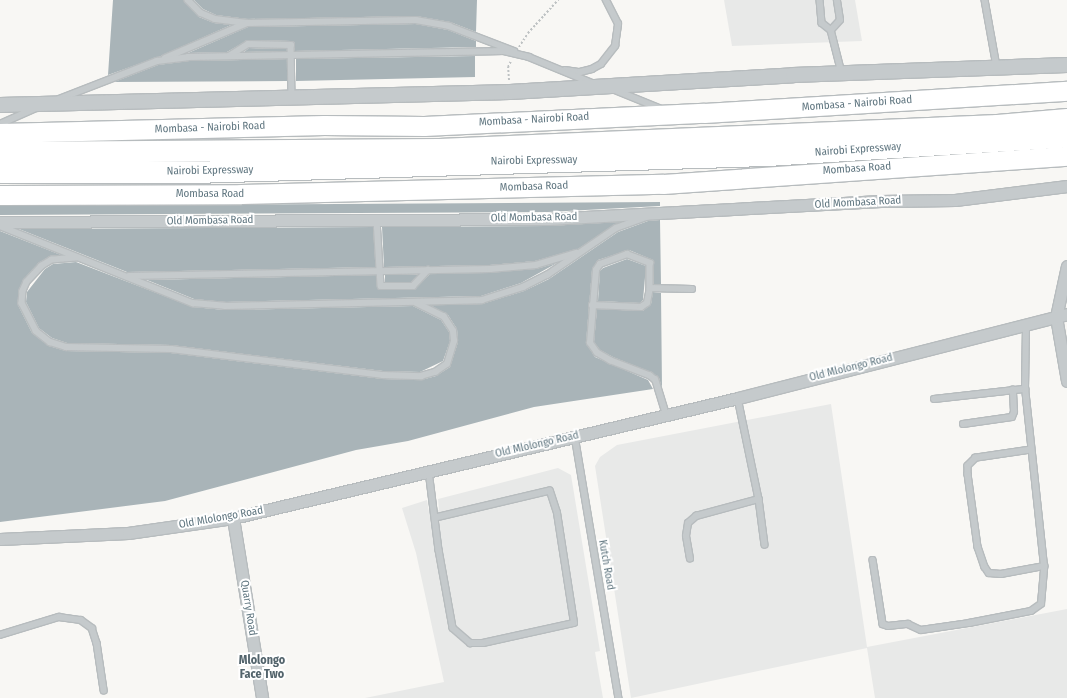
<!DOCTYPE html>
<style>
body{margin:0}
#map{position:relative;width:1067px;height:698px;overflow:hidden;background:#f8f7f4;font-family:"Fira Sans Condensed",sans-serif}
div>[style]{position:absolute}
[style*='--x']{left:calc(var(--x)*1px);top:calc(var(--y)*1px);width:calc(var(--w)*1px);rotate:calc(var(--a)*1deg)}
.built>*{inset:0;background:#e8e9e8}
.building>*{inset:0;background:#a9b4b8}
.path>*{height:2px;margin-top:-1px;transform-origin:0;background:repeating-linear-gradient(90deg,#bec2c3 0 2px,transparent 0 4px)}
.roads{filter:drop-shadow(1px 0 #b7bcbe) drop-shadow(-1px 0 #b7bcbe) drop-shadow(0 1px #b7bcbe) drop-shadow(0 -1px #b7bcbe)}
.service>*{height:5.5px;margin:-2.75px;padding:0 2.75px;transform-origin:2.75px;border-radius:2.75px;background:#c5cacc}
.minor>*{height:11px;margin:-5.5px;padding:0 5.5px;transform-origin:5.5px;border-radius:5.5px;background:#c5cacc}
.tertiary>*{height:14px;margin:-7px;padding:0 7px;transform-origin:7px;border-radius:7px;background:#c5cacc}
.trunk>*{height:19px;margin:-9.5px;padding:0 9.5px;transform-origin:9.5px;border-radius:9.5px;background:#fff}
.motorway>*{height:21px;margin:-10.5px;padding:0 10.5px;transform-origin:10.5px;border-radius:10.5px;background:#fff}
span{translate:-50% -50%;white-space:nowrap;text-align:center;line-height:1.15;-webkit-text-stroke:4px #fff;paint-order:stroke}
.street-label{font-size:11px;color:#617781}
.neighbourhood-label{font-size:12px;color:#53646c;font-weight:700}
</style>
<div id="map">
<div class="built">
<div style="clip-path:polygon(724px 0,855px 0,862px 41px,732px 46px)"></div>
<div style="clip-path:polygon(831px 404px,867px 647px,1067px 609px,1067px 698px,875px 698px,867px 648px,631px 698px,595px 466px,600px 457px,617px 445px)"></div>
<div style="clip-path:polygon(558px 468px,571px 475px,600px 651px,595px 652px,603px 698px,365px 698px,444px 682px,416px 553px,402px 508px,427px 500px,429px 512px,439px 510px,438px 499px)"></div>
</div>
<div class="building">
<div style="clip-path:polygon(113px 0,184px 0,199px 17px,214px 23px,231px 25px,161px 56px,108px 75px)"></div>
<div style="clip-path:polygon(194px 0,477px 0,476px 32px,450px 22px,416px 16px,247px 19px,216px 15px,203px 9px)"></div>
<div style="clip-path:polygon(416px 24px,448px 30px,476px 41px,476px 47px,295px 51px,295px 43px,291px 41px,248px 40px,227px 52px,188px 53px,248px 27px)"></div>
<div style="clip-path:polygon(249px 48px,287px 49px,287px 51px,244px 52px)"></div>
<div style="clip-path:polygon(475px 56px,475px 77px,296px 81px,296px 59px)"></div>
<div style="clip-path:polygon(287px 59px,287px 81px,114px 82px,158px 65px,188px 61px)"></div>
<div style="clip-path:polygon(660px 202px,660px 206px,548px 212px,0 215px,0 206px)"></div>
<div style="clip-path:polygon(660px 220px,661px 284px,654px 284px,653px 260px,629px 250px,598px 260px,592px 270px,586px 343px,595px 357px,648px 380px,653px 389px,534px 407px,408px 441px,356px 450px,165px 501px,0 522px,0 231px,61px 255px,50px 256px,39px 263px,24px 279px,19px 291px,18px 305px,32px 333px,49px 346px,66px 351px,171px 353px,383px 379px,421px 380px,436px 376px,450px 367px,458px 342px,457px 329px,448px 315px,430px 305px,482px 304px,524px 291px,549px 279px,618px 232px,648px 221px)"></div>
<div style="clip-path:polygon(620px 222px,578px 249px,535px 261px,490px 265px,384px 267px,382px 227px,548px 226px)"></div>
<div style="clip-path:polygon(373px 227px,376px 267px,127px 272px,19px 229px)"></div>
<div style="clip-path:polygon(627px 259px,646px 266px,643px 300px,640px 303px,598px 301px,600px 271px,603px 268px)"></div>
<div style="clip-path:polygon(76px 262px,193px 307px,225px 310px,413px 306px,441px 320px,449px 332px,450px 341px,443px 361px,420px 372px,383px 371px,171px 345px,67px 343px,52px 338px,39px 328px,26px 302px,27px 292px,45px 269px,53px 264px)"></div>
<div style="clip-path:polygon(557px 263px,521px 283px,481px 296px,225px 302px,194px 299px,147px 280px,376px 275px,379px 290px,413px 290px,430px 274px,536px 269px)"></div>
<div style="clip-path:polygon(385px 275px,418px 275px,411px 282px,385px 282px)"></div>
<div style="clip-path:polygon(653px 292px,661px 293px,662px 388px,659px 378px,652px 373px,613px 357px,600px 350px,594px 342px,597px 309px,643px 311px,651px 304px)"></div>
</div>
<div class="path">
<div style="--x:519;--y:47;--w:17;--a:-57"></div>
<div style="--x:528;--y:33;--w:45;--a:-47.7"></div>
<div style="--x:509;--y:80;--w:13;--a:-94"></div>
<div style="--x:508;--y:67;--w:7;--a:-63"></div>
</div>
<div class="roads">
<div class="service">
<div style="--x:188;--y:0;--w:18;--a:45"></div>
<div style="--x:201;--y:13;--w:15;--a:23"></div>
<div style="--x:215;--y:19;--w:32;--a:7"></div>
<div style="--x:820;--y:0;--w:23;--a:85"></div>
<div style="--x:822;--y:23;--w:11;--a:38"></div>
<div style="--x:831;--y:30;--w:44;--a:75.7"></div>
<div style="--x:985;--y:0;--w:68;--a:79.8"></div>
<div style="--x:831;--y:30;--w:13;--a:-48"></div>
<div style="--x:840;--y:20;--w:20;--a:-99"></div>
<div style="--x:229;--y:56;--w:22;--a:-32"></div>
<div style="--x:248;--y:44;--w:43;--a:1.3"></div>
<div style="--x:291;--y:45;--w:52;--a:88.9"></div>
<div style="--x:165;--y:58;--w:89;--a:-23.1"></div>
<div style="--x:247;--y:23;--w:169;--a:-1"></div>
<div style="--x:416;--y:20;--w:34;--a:10"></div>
<div style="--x:449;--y:26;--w:70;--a:21"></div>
<div style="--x:565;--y:70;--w:15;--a:8"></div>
<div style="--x:580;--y:72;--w:12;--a:-14"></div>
<div style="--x:592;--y:69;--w:10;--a:-29"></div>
<div style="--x:601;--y:64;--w:23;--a:-52"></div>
<div style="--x:615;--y:46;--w:22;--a:-82"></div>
<div style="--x:618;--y:24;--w:27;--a:-117"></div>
<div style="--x:615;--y:90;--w:48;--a:22.2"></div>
<div style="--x:59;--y:99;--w:105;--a:-21.2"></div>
<div style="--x:157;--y:61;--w:31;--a:-7"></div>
<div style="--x:188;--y:57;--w:316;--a:-1.1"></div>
<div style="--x:504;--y:51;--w:26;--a:13"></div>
<div style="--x:529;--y:57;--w:68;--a:22.4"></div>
<div style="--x:0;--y:124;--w:39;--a:-24"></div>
<div style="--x:377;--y:220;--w:66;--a:86.5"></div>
<div style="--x:381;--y:286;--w:32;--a:0"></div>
<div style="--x:413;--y:286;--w:22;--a:-47"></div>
<div style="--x:0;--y:226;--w:208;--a:21.8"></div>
<div style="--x:193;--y:303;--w:32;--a:5"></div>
<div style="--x:225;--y:306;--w:257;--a:-1.3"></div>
<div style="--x:482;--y:300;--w:43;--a:-17.6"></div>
<div style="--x:523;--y:287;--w:27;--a:-27"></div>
<div style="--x:547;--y:275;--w:83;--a:-34.3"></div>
<div style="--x:616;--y:228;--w:32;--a:-20"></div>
<div style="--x:76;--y:258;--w:24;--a:175"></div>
<div style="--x:52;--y:260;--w:12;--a:149"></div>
<div style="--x:42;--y:266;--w:22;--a:133"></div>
<div style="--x:27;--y:282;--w:10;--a:114"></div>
<div style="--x:23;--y:291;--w:12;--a:95"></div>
<div style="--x:22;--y:303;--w:31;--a:63"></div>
<div style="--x:36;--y:331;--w:18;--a:38"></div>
<div style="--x:50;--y:342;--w:17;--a:17"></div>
<div style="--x:66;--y:347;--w:105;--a:1.1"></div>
<div style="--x:171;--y:349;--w:214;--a:7"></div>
<div style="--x:383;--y:375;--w:38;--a:2"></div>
<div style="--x:421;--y:376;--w:15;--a:-16"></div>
<div style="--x:435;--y:372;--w:14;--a:-34"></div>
<div style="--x:447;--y:364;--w:24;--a:-73"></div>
<div style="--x:454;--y:341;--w:10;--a:-96"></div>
<div style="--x:453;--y:331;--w:17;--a:-123"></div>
<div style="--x:444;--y:317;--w:30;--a:-154"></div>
<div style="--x:129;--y:276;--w:361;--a:-1.1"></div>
<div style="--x:490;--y:269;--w:46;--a:-5"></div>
<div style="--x:536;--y:265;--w:42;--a:-16.7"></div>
<div style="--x:592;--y:305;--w:49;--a:2.3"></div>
<div style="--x:641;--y:307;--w:7;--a:-34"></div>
<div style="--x:647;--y:303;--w:15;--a:-79"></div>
<div style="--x:738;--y:398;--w:103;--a:78.3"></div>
<div style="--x:759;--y:499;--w:46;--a:82.6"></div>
<div style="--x:934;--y:399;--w:92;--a:-6.3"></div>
<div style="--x:666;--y:415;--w:37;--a:-107"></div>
<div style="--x:655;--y:380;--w:6;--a:-141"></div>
<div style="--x:650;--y:376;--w:42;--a:-159"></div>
<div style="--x:611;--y:361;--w:16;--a:-150"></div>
<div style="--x:597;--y:353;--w:12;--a:-125"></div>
<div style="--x:590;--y:343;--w:73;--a:-85.3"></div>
<div style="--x:596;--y:270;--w:7;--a:-56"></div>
<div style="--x:600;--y:264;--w:29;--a:-20"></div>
<div style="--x:627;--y:254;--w:25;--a:21"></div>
<div style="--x:650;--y:263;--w:25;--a:90"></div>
<div style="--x:650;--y:288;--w:42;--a:1.4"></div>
<div style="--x:963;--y:424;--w:49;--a:-8.1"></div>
<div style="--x:1012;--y:417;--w:5;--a:-68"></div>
<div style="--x:1014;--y:412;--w:22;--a:-93"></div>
<div style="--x:575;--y:436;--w:266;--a:80.5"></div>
<div style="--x:1031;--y:450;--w:56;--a:171.7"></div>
<div style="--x:976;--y:458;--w:11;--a:135"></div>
<div style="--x:968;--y:466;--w:8;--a:90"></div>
<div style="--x:968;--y:474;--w:74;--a:82.2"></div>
<div style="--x:978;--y:547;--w:21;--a:71"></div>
<div style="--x:985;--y:567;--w:7;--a:56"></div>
<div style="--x:989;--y:573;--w:12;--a:5"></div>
<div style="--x:1001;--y:574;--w:44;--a:-10.5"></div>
<div style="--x:429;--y:471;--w:80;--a:82.8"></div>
<div style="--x:439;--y:550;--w:79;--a:79.8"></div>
<div style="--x:453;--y:628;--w:23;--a:41"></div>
<div style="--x:470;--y:643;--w:13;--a:0"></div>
<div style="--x:483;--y:643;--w:93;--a:-12.4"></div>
<div style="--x:574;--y:623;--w:111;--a:-98.8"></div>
<div style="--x:557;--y:513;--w:23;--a:-108"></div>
<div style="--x:550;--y:491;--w:117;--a:166.7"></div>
<div style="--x:690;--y:559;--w:23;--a:-100"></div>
<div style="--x:686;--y:536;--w:13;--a:-81"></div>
<div style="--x:688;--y:523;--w:11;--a:-41"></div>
<div style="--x:696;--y:516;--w:65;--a:-15.1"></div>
<div style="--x:873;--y:560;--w:65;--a:81.1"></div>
<div style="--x:883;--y:624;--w:5;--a:22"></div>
<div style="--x:888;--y:626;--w:20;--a:-6"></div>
<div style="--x:908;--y:624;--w:14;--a:25"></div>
<div style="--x:921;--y:630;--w:49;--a:-8.3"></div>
<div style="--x:969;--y:623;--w:63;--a:-11"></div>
<div style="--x:1031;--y:611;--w:12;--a:-35"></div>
<div style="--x:1041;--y:604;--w:38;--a:-85"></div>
<div style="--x:1044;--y:566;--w:178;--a:-96.1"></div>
<div style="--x:1025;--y:389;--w:64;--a:-89.1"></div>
<div style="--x:0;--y:635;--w:62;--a:-17"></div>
<div style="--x:59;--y:617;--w:22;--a:8"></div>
<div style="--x:81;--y:620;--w:14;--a:36"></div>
<div style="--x:92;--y:628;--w:16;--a:72"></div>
<div style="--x:97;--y:643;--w:48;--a:81.5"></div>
</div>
<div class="minor">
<div style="--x:0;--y:222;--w:548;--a:-0.31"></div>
<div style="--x:548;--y:219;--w:333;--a:-3.1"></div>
<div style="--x:881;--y:201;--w:74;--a:-0.8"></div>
<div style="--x:955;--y:200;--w:113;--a:-7.1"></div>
<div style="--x:1067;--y:266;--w:52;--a:102.2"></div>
<div style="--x:1056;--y:317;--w:65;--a:80.2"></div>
<div style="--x:233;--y:518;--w:182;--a:80.8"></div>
<div style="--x:0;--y:539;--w:128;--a:-2.7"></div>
<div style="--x:128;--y:533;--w:106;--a:-8.1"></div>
<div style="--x:233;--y:518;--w:519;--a:-13.37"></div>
<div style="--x:738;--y:398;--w:340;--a:-14.3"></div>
</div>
<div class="tertiary">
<div style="--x:0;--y:105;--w:510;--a:-1.46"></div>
<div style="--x:510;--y:92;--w:284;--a:-3.4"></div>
<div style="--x:793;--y:75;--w:274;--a:-2.1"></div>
</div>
<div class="trunk">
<div style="--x:0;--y:133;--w:324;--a:-1.4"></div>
<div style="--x:324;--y:125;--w:100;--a:0.6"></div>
<div style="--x:424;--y:126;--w:280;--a:-2.7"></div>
<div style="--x:704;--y:113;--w:364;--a:-3.5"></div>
<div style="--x:0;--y:195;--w:241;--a:-0.2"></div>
<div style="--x:241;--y:194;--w:422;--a:-1.4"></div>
<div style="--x:663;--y:184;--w:405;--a:-4"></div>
</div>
<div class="motorway">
<div style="--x:0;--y:152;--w:439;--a:-0.4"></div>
<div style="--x:439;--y:149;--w:559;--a:-2.46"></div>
<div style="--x:997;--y:125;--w:70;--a:-4.9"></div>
<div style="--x:0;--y:172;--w:193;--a:0"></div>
<div style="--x:193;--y:172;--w:574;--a:-1.7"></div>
<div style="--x:767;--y:155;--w:301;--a:-3.6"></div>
</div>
</div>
<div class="street-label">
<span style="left:857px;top:104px;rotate:-4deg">Mombasa - Nairobi Road</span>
<span style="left:534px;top:120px;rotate:-3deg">Mombasa - Nairobi Road</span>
<span style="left:210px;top:128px;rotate:-2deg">Mombasa - Nairobi Road</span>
<span style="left:858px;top:150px;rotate:-4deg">Nairobi Expressway</span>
<span style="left:534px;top:161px;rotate:-1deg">Nairobi Expressway</span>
<span style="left:857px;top:169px;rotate:-4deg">Mombasa Road</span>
<span style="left:210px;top:171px;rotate:-1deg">Nairobi Expressway</span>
<span style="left:534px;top:187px;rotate:-2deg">Mombasa Road</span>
<span style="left:210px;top:194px">Mombasa Road</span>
<span style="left:858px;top:203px;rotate:-3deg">Old Mombasa Road</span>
<span style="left:534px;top:218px;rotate:-1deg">Old Mombasa Road</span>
<span style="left:210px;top:221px;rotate:-1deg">Old Mombasa Road</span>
<span style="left:851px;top:368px;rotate:-14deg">Old Mlolongo Road</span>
<span style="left:537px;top:445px;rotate:-13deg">Old Mlolongo Road</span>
<span style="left:221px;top:518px;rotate:-10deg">Old Mlolongo Road</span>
<span style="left:606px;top:565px;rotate:80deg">Kutch Road</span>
<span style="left:248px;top:608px;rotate:81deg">Quarry Road</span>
</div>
<div class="neighbourhood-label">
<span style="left:262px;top:668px">Mlolongo<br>Face Two</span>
</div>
</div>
